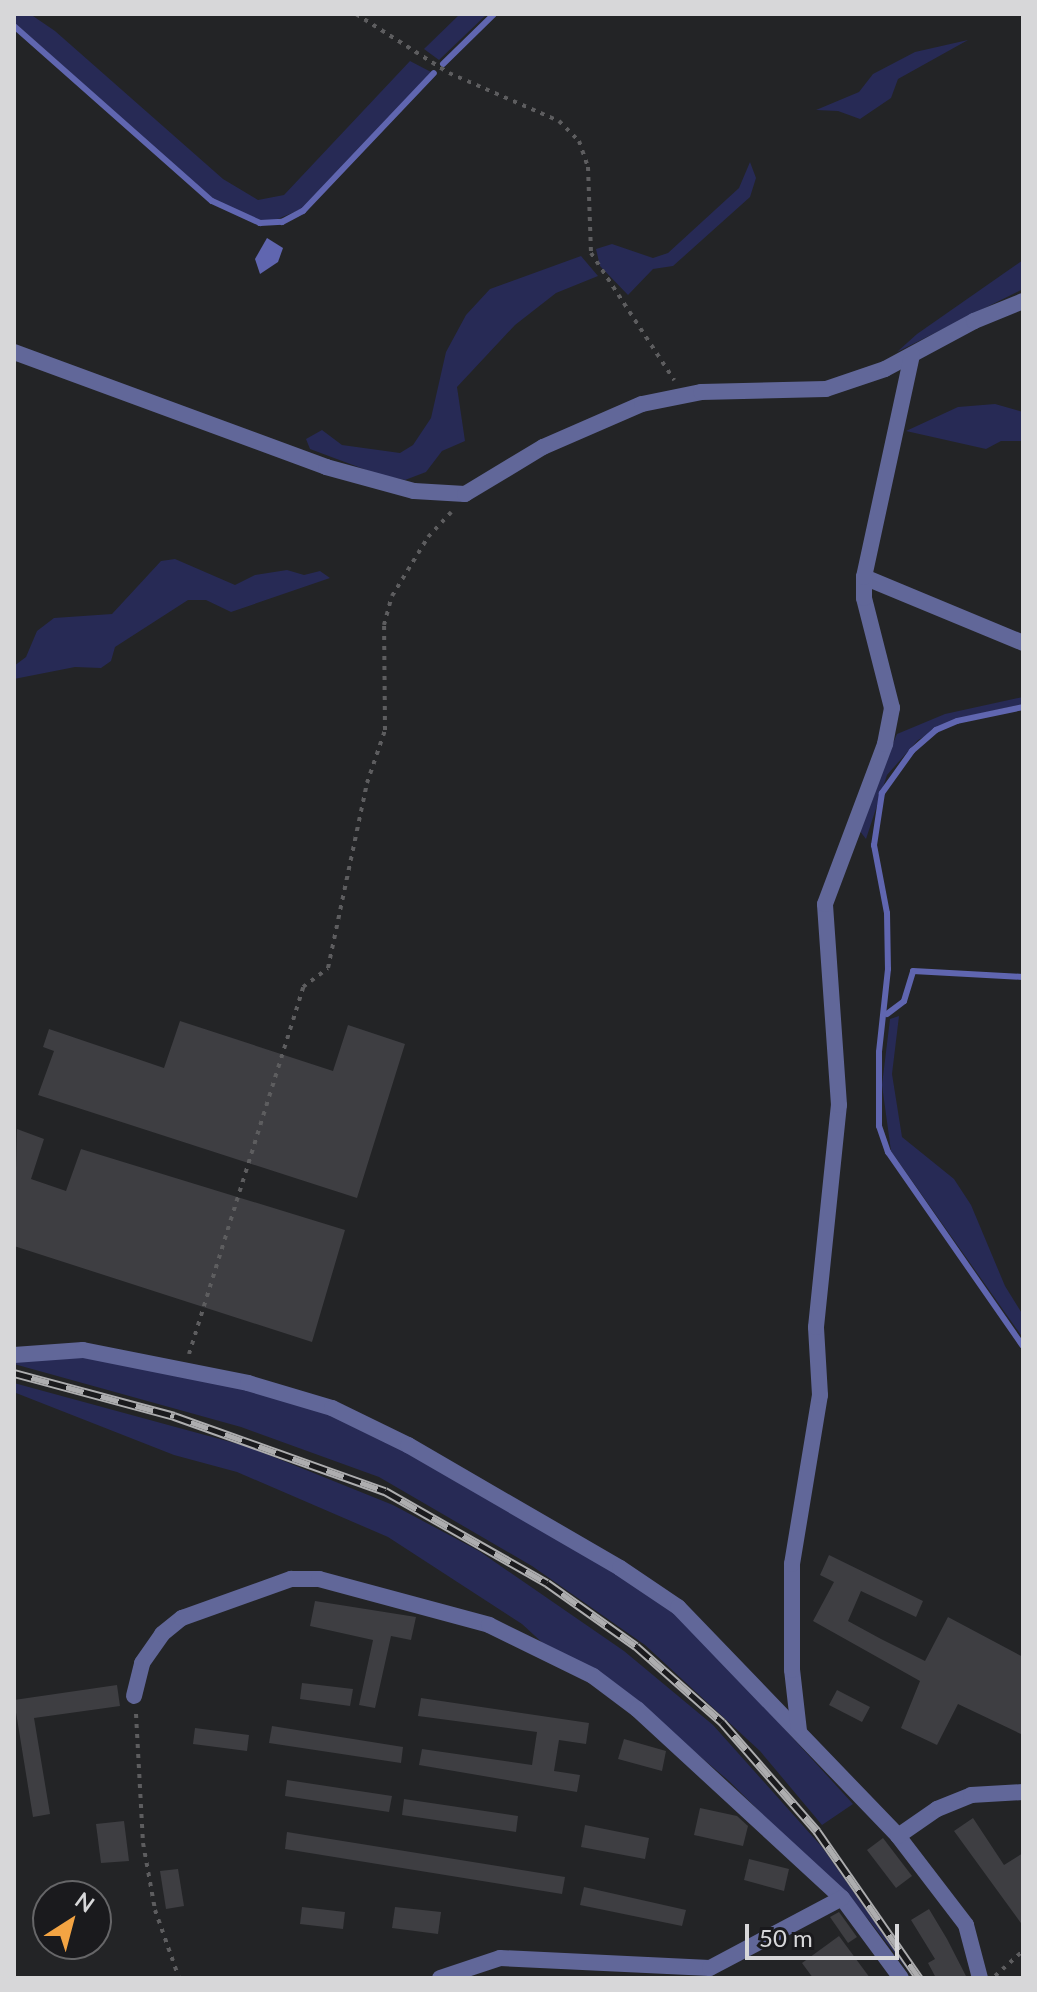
<!DOCTYPE html>
<style>
body{margin:0}
#map{position:relative;width:1037px;height:1992px;overflow:hidden;background:#232426;font-family:Lato,sans-serif}
div>[style]{position:absolute}
[style*='--x']{left:calc(var(--x)*1px);top:calc(var(--y)*1px);width:calc(var(--w)*1px);rotate:calc(var(--a)*1deg)}
.green>*{inset:0;background:#272a55}
.water>*{inset:0;background:#6066b0}
.stream>*{height:6px;margin:-3px;padding:0 3px;transform-origin:3px;border-radius:3px;background:#6066b0}
.building>*{inset:0;background:#3e3e42}
.path>*{height:4px;margin-top:-2px;transform-origin:0;background:repeating-linear-gradient(90deg,#5d5d5f 0 4px,transparent 0 10px)}
.street>*{height:16px;margin:-8px;padding:0 8px;transform-origin:8px;border-radius:8px;background:#616799}
.rail>*{height:9px;margin-top:-4.5px;transform-origin:0;background:repeating-linear-gradient(90deg,#1a1a1d 0 18px,#adadaf 0 36px);box-sizing:border-box;border-block:2px solid #adadaf}
span{translate:-50% -50%;white-space:nowrap;text-align:center;line-height:1.15;-webkit-text-stroke:7px #1a1a1d;paint-order:stroke}
.frame{position:absolute;inset:0;border:16px solid #d7d7d9;pointer-events:none}
.north{position:absolute;left:32px;top:1880px;width:80px;height:80px;box-sizing:border-box;background:#1a1a1d;border:2px solid #666668;border-radius:50%;rotate:36deg;font-size:22px;font-weight:700;line-height:32px;text-align:center;color:#d7d7d9}
.north::after{content:'';display:block;margin:auto;width:28px;height:36px;background:#f3a443;clip-path:polygon(50% 0,100% 100%,50% 72%,0 100%)}
.scale{position:absolute;left:745px;top:1924px;width:154px;height:36px;box-sizing:border-box;border:4px solid #d7d7d9;border-top:0;padding-left:10px;font-size:24px;line-height:28px;white-space:nowrap;color:#d7d7d9;-webkit-text-stroke:6px #1a1a1d;paint-order:stroke}
</style>
<div id="map">
<div class="green">
<div style="clip-path:polygon(14px 14px,30px 14px,55px 31px,223px 179px,258px 200px,284px 195px,410px 61px,431px 72px,302px 209px,275px 220px,260px 220px,212px 199px,14px 22px)"></div>
<div style="clip-path:polygon(460px 14px,487px 14px,439px 60px,424px 49px)"></div>
<div style="clip-path:polygon(968px 40px,898px 79px,891px 98px,860px 119px,838px 111px,816px 110px,859px 92px,873px 74px,915px 52px)"></div>
<div style="clip-path:polygon(750px 162px,756px 178px,750px 197px,673px 266px,653px 269px,628px 295px,600px 266px,596px 249px,612px 244px,653px 258px,668px 253px,739px 188px)"></div>
<div style="clip-path:polygon(581px 256px,598px 276px,556px 293px,515px 325px,457px 387px,465px 441px,442px 451px,426px 472px,405px 480px,377px 474px,310px 449px,306px 439px,322px 430px,342px 445px,400px 453px,413px 445px,431px 418px,446px 352px,466px 315px,490px 289px)"></div>
<div style="clip-path:polygon(1023px 260px,1023px 289px,897px 352px,917px 334px)"></div>
<div style="clip-path:polygon(995px 404px,1023px 412px,1023px 441px,1001px 441px,986px 449px,906px 431px,958px 407px)"></div>
<div style="clip-path:polygon(175px 559px,235px 585px,255px 575px,287px 570px,304px 575px,320px 571px,330px 578px,231px 612px,206px 600px,188px 600px,115px 647px,111px 661px,101px 668px,75px 667px,14px 679px,14px 666px,26px 657px,37px 631px,54px 618px,112px 614px,161px 561px)"></div>
<div style="clip-path:polygon(1023px 697px,1023px 704px,956px 719px,918px 740px,887px 775px,866px 839px,856px 826px,897px 734px,945px 714px)"></div>
<div style="clip-path:polygon(899px 1016px,892px 1074px,902px 1137px,954px 1179px,971px 1205px,1005px 1286px,1023px 1315px,1023px 1338px,891px 1151px,882px 1085px,890px 1019px)"></div>
<div style="clip-path:polygon(82px 1354px,248px 1387px,332px 1413px,408px 1450px,676px 1610px,853px 1804px,822px 1825px,760px 1751px,645px 1645px,532px 1566px,379px 1477px,241px 1427px,14px 1364px,14px 1360px)"></div>
<div style="clip-path:polygon(14px 1383px,249px 1447px,393px 1505px,479px 1551px,624px 1651px,713px 1725px,822px 1847px,914px 1978px,868px 1919px,729px 1781px,641px 1706px,547px 1647px,522px 1624px,388px 1537px,237px 1472px,174px 1455px,16px 1393px)"></div>
</div>
<div class="water">
<div style="clip-path:polygon(267px 238px,283px 248px,278px 262px,260px 274px,255px 259px)"></div>
</div>
<div class="stream">
<div style="--x:14;--y:26;--w:264;--a:41.5"></div>
<div style="--x:212;--y:201;--w:53;--a:24.6"></div>
<div style="--x:260;--y:223;--w:22;--a:-3"></div>
<div style="--x:282;--y:222;--w:24;--a:-28"></div>
<div style="--x:303;--y:211;--w:190;--a:-46.5"></div>
<div style="--x:443;--y:64;--w:71;--a:-44.4"></div>
<div style="--x:1023;--y:707;--w:67;--a:168"></div>
<div style="--x:957;--y:721;--w:23;--a:157"></div>
<div style="--x:936;--y:730;--w:32;--a:139"></div>
<div style="--x:912;--y:751;--w:52;--a:125.5"></div>
<div style="--x:882;--y:793;--w:53;--a:98.7"></div>
<div style="--x:874;--y:845;--w:69;--a:79.2"></div>
<div style="--x:887;--y:913;--w:56;--a:89"></div>
<div style="--x:888;--y:969;--w:83;--a:96.2"></div>
<div style="--x:879;--y:1052;--w:74;--a:90"></div>
<div style="--x:879;--y:1126;--w:28;--a:71"></div>
<div style="--x:888;--y:1152;--w:236;--a:55.2"></div>
<div style="--x:887;--y:1014;--w:21;--a:-37"></div>
<div style="--x:904;--y:1001;--w:31;--a:-73"></div>
<div style="--x:913;--y:971;--w:110;--a:3.1"></div>
</div>
<div class="building">
<div style="clip-path:polygon(180px 1021px,333px 1071px,348px 1025px,405px 1044px,357px 1198px,38px 1095px,54px 1051px,43px 1047px,49px 1029px,164px 1068px)"></div>
<div style="clip-path:polygon(17px 1129px,44px 1139px,31px 1179px,66px 1191px,81px 1149px,345px 1230px,312px 1342px,14px 1246px)"></div>
<div style="clip-path:polygon(829px 1555px,923px 1601px,916px 1617px,861px 1591px,848px 1621px,881px 1639px,925px 1661px,948px 1617px,1023px 1657px,1023px 1735px,958px 1704px,937px 1745px,901px 1728px,920px 1681px,813px 1621px,834px 1582px,820px 1575px)"></div>
<div style="clip-path:polygon(315px 1601px,416px 1617px,411px 1640px,391px 1636px,375px 1708px,359px 1705px,373px 1640px,310px 1626px)"></div>
<div style="clip-path:polygon(302px 1683px,353px 1689px,350px 1706px,300px 1699px)"></div>
<div style="clip-path:polygon(117px 1685px,120px 1706px,34px 1718px,50px 1814px,33px 1817px,14px 1700px)"></div>
<div style="clip-path:polygon(837px 1690px,870px 1707px,862px 1722px,829px 1705px)"></div>
<div style="clip-path:polygon(421px 1698px,589px 1723px,586px 1744px,559px 1740px,554px 1771px,580px 1775px,577px 1792px,419px 1765px,422px 1749px,532px 1765px,537px 1732px,418px 1716px)"></div>
<div style="clip-path:polygon(272px 1726px,403px 1747px,401px 1763px,269px 1743px)"></div>
<div style="clip-path:polygon(195px 1728px,249px 1735px,247px 1751px,193px 1744px)"></div>
<div style="clip-path:polygon(624px 1739px,666px 1751px,662px 1771px,618px 1759px)"></div>
<div style="clip-path:polygon(287px 1780px,392px 1796px,389px 1812px,285px 1796px)"></div>
<div style="clip-path:polygon(404px 1799px,518px 1816px,516px 1832px,402px 1815px)"></div>
<div style="clip-path:polygon(700px 1808px,737px 1816px,748px 1826px,743px 1846px,694px 1835px)"></div>
<div style="clip-path:polygon(973px 1818px,1004px 1865px,1023px 1853px,1023px 1926px,954px 1831px)"></div>
<div style="clip-path:polygon(124px 1821px,129px 1861px,101px 1863px,96px 1824px)"></div>
<div style="clip-path:polygon(585px 1825px,649px 1838px,645px 1859px,581px 1847px)"></div>
<div style="clip-path:polygon(287px 1832px,565px 1877px,562px 1894px,285px 1849px)"></div>
<div style="clip-path:polygon(883px 1838px,912px 1876px,896px 1888px,867px 1850px)"></div>
<div style="clip-path:polygon(749px 1859px,789px 1869px,784px 1891px,744px 1880px)"></div>
<div style="clip-path:polygon(178px 1869px,184px 1906px,166px 1909px,160px 1871px)"></div>
<div style="clip-path:polygon(584px 1887px,686px 1910px,682px 1926px,580px 1905px)"></div>
<div style="clip-path:polygon(302px 1907px,345px 1912px,343px 1929px,300px 1924px)"></div>
<div style="clip-path:polygon(395px 1907px,441px 1912px,438px 1934px,392px 1928px)"></div>
<div style="clip-path:polygon(929px 1909px,947px 1939px,967px 1978px,936px 1978px,928px 1963px,935px 1959px,911px 1920px)"></div>
<div style="clip-path:polygon(839px 1912px,857px 1937px,848px 1943px,830px 1917px)"></div>
<div style="clip-path:polygon(839px 1936px,870px 1978px,813px 1978px,802px 1963px)"></div>
</div>
<div class="path">
<div style="--x:356;--y:14;--w:110;--a:32.4"></div>
<div style="--x:449;--y:73;--w:120;--a:23.6"></div>
<div style="--x:559;--y:121;--w:28;--a:45"></div>
<div style="--x:579;--y:141;--w:28;--a:71"></div>
<div style="--x:588;--y:167;--w:86;--a:88"></div>
<div style="--x:591;--y:253;--w:152;--a:56.8"></div>
<div style="--x:189;--y:1354;--w:384;--a:-72.7"></div>
<div style="--x:303;--y:987;--w:31;--a:-37"></div>
<div style="--x:328;--y:968;--w:189;--a:-78.1"></div>
<div style="--x:367;--y:783;--w:56;--a:-71.2"></div>
<div style="--x:385;--y:730;--w:105;--a:-90.5"></div>
<div style="--x:384;--y:625;--w:30;--a:-75"></div>
<div style="--x:392;--y:596;--w:69;--a:-58.6"></div>
<div style="--x:428;--y:537;--w:34;--a:-47"></div>
<div style="--x:136;--y:1714;--w:129;--a:86.9"></div>
<div style="--x:143;--y:1843;--w:68;--a:79.8"></div>
<div style="--x:155;--y:1910;--w:72;--a:70.6"></div>
<div style="--x:995;--y:1976;--w:38;--a:-42"></div>
</div>
<div class="street">
<div style="--x:14;--y:352;--w:333;--a:20.2"></div>
<div style="--x:326;--y:467;--w:91;--a:15.3"></div>
<div style="--x:414;--y:491;--w:51;--a:3.4"></div>
<div style="--x:465;--y:494;--w:91;--a:-31.1"></div>
<div style="--x:543;--y:447;--w:108;--a:-23.5"></div>
<div style="--x:642;--y:404;--w:60;--a:-11.5"></div>
<div style="--x:701;--y:392;--w:125;--a:-1.4"></div>
<div style="--x:826;--y:389;--w:62;--a:-18.7"></div>
<div style="--x:885;--y:369;--w:101;--a:-28.3"></div>
<div style="--x:974;--y:321;--w:53;--a:-22.2"></div>
<div style="--x:864;--y:577;--w:172;--a:22.5"></div>
<div style="--x:14;--y:1355;--w:69;--a:-4.1"></div>
<div style="--x:83;--y:1350;--w:168;--a:11.3"></div>
<div style="--x:248;--y:1383;--w:88;--a:16.6"></div>
<div style="--x:332;--y:1408;--w:85;--a:26"></div>
<div style="--x:408;--y:1445;--w:245;--a:30.1"></div>
<div style="--x:620;--y:1568;--w:70;--a:33.9"></div>
<div style="--x:678;--y:1607;--w:318;--a:46.1"></div>
<div style="--x:898;--y:1836;--w:112;--a:52.6"></div>
<div style="--x:966;--y:1925;--w:55;--a:75.2"></div>
<div style="--x:134;--y:1696;--w:34;--a:-76"></div>
<div style="--x:142;--y:1663;--w:35;--a:-55"></div>
<div style="--x:162;--y:1634;--w:26;--a:-39"></div>
<div style="--x:182;--y:1618;--w:116;--a:-19.7"></div>
<div style="--x:291;--y:1579;--w:28;--a:0"></div>
<div style="--x:319;--y:1579;--w:176;--a:15.1"></div>
<div style="--x:489;--y:1625;--w:116;--a:26.1"></div>
<div style="--x:593;--y:1676;--w:55;--a:36.9"></div>
<div style="--x:637;--y:1709;--w:279;--a:42.7"></div>
<div style="--x:842;--y:1898;--w:99;--a:53.6"></div>
<div style="--x:799;--y:1731;--w:61;--a:-96.5"></div>
<div style="--x:792;--y:1670;--w:106;--a:-90"></div>
<div style="--x:792;--y:1564;--w:171;--a:-80.6"></div>
<div style="--x:820;--y:1395;--w:68;--a:-93.4"></div>
<div style="--x:816;--y:1327;--w:223;--a:-84.1"></div>
<div style="--x:839;--y:1105;--w:201;--a:-94"></div>
<div style="--x:825;--y:904;--w:171;--a:-69.4"></div>
<div style="--x:885;--y:744;--w:37;--a:-79"></div>
<div style="--x:892;--y:708;--w:114;--a:-104.3"></div>
<div style="--x:864;--y:598;--w:21;--a:-90"></div>
<div style="--x:864;--y:577;--w:227;--a:-77.8"></div>
<div style="--x:898;--y:1836;--w:47;--a:-34.7"></div>
<div style="--x:937;--y:1809;--w:37;--a:-22"></div>
<div style="--x:971;--y:1795;--w:52;--a:-3.3"></div>
<div style="--x:440;--y:1978;--w:63;--a:-18.4"></div>
<div style="--x:500;--y:1958;--w:210;--a:2.7"></div>
<div style="--x:710;--y:1968;--w:149;--a:-27.9"></div>
</div>
<div class="rail">
<div style="--x:14;--y:1373;--w:166;--a:15"></div>
<div style="--x:174;--y:1416;--w:224;--a:19.6"></div>
<div style="--x:385;--y:1491;--w:186;--a:29.6"></div>
<div style="--x:547;--y:1583;--w:109;--a:35.3"></div>
<div style="--x:636;--y:1646;--w:115;--a:41.5"></div>
<div style="--x:722;--y:1722;--w:145;--a:48.9"></div>
<div style="--x:817;--y:1831;--w:179;--a:55.2"></div>
</div>
<div class="frame"></div>
<div class="north">N</div>
<div class="scale">50 m</div>
</div>
